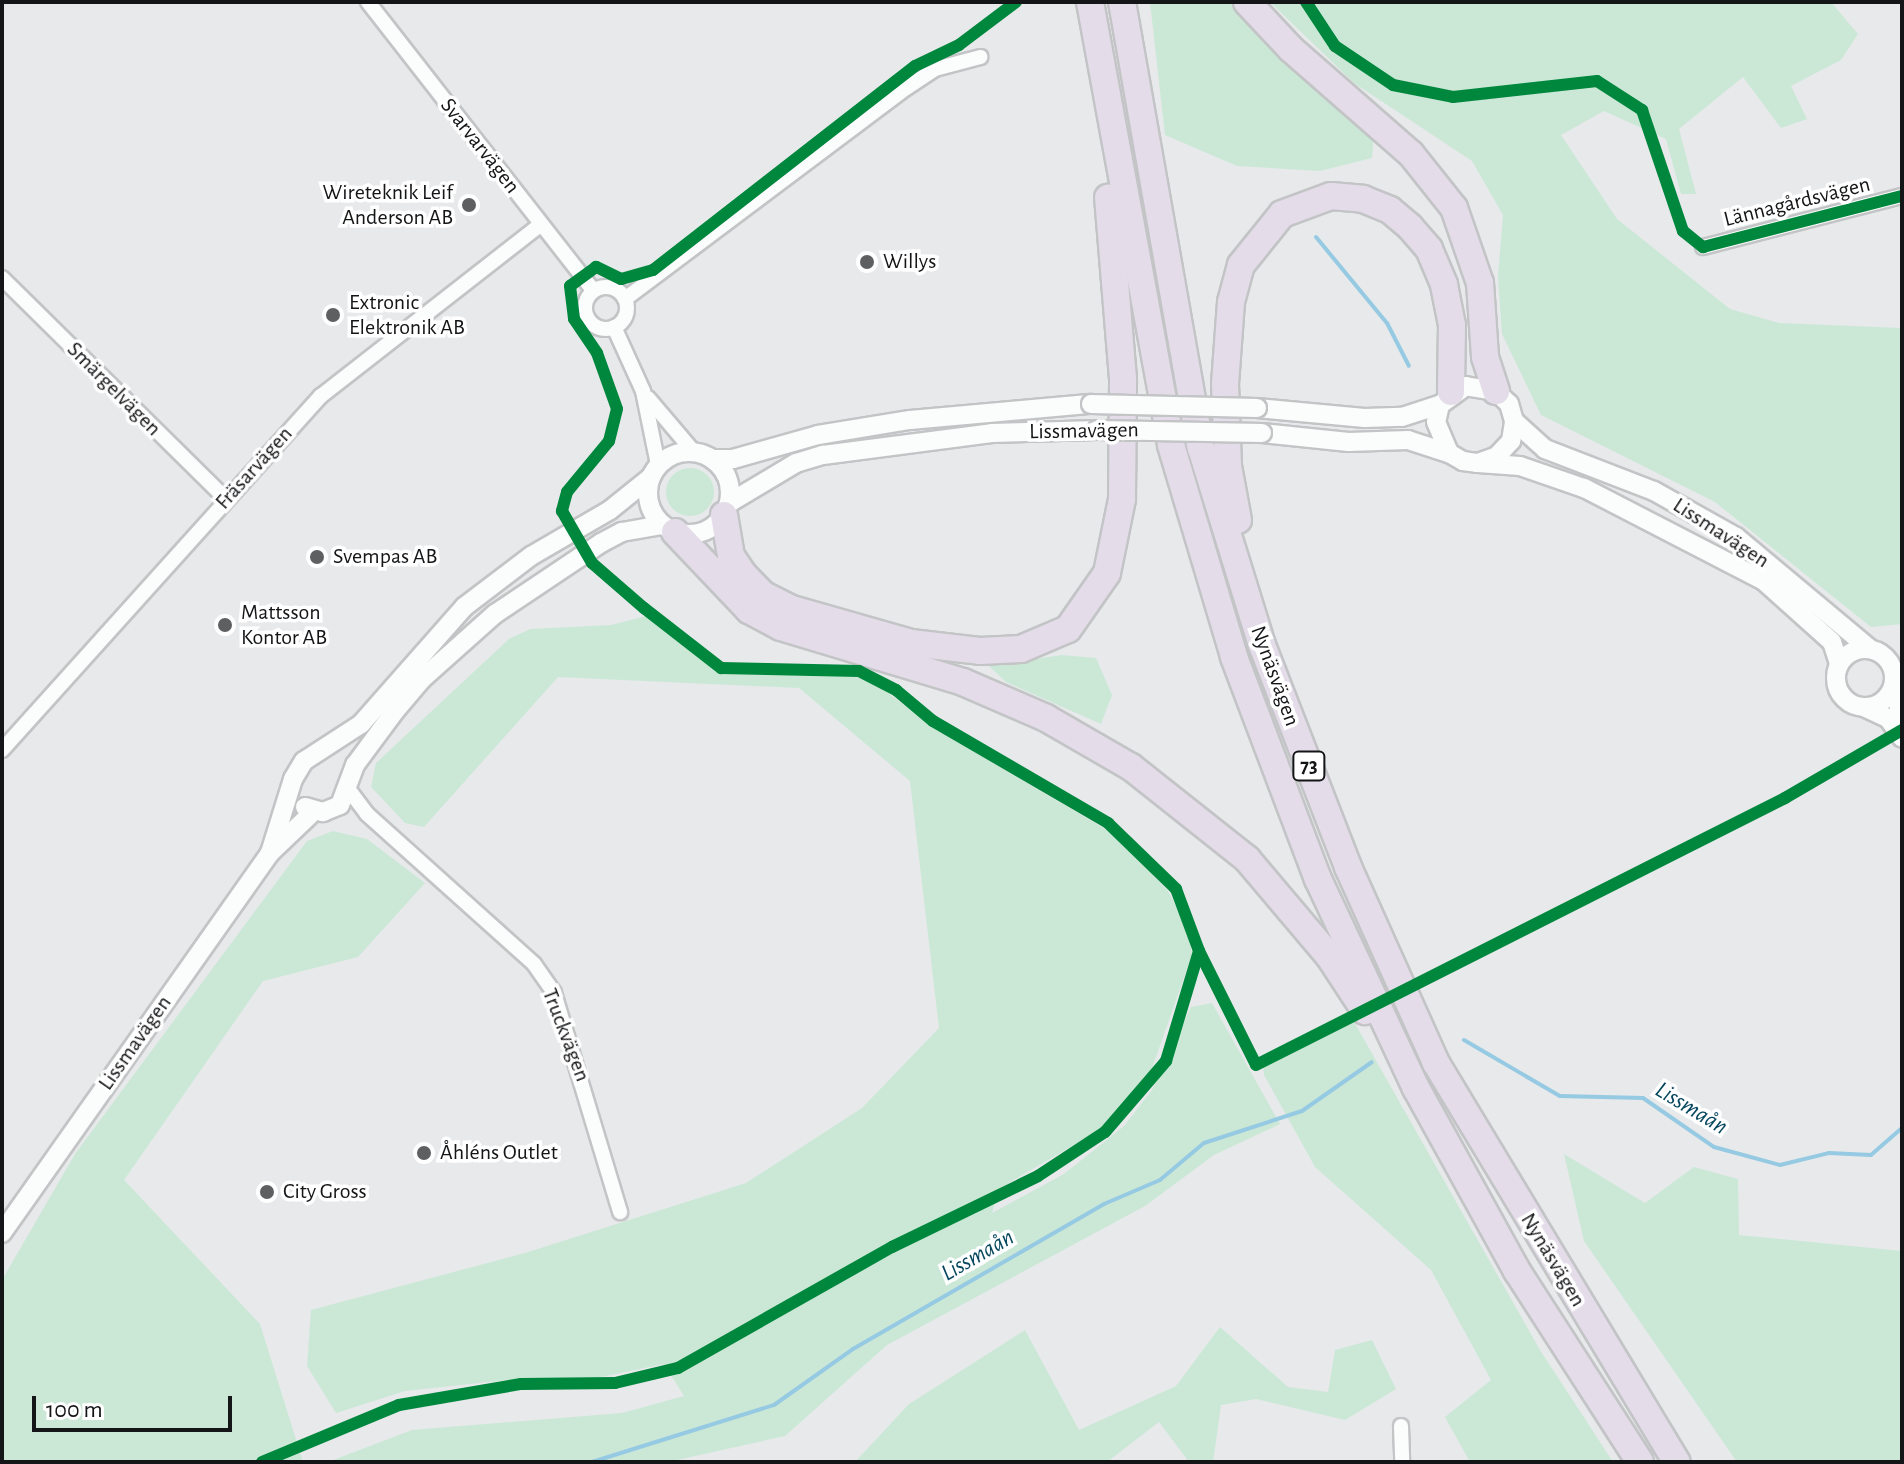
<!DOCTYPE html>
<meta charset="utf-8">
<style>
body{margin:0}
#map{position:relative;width:1904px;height:1464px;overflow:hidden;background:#e7e9eb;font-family:"Alegreya Sans",sans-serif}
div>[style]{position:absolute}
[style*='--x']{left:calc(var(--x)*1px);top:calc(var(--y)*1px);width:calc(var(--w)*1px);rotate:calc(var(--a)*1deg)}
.green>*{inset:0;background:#cbe8d7}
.round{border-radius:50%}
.stream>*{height:4px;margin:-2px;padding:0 2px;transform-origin:2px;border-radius:2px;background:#96cae3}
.roads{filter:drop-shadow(2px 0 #c3c4c6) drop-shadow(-2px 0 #c3c4c6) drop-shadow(0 2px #c3c4c6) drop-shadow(0 -2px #c3c4c6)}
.minor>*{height:14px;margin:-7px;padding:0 7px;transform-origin:7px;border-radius:7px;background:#fbfcfc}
.minor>.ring{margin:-7px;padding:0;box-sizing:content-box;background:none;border:14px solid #fbfcfc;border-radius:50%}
.tertiary>*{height:18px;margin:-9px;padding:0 9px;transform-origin:9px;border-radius:9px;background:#fbfcfc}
.tertiary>.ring{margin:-9px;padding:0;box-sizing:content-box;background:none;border:18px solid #fbfcfc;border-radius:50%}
.motorway>*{height:26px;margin:-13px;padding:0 13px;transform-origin:13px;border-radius:13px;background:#e4dde9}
.bridges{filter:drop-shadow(2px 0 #c3c4c6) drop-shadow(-2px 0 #c3c4c6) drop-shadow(0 2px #c3c4c6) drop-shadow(0 -2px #c3c4c6)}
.tertiary-bridge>*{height:18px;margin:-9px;padding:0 9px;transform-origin:9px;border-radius:9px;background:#fbfcfc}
.cycleway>*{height:12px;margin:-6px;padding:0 6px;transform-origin:6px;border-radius:6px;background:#00873e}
.dots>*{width:22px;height:22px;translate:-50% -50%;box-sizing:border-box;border:4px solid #fff;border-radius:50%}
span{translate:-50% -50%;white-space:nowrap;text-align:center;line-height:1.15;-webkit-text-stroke:7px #fff;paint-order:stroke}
.shield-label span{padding:2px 6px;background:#fff;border:2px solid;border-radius:6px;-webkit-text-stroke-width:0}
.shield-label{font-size:20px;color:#141517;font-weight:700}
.street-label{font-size:22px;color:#141517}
.poi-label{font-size:22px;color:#141517}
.right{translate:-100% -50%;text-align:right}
.left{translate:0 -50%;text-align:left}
.water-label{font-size:24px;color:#06475f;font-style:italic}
.frame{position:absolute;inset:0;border:4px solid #141517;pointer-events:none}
.scale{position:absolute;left:32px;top:1396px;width:200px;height:36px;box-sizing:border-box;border:4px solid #141517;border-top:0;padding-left:10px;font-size:24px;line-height:28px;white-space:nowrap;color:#141517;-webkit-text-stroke:6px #fff;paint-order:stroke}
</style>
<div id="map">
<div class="green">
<div style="clip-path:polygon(1150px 2px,1233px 2px,1374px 132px,1372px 158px,1320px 171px,1237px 166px,1165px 135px)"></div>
<div style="clip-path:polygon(1270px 2px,1831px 2px,1858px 34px,1841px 60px,1791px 86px,1807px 119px,1781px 128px,1743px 77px,1679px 129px,1696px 194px,1681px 194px,1666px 139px,1604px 111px,1561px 135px,1617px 219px,1730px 309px,1779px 323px,1902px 328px,1902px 624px,1871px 627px,1715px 502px,1541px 415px,1502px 334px,1498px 277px,1503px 215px,1472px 161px,1354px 83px)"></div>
<div class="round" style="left:666px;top:468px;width:48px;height:48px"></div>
<div style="clip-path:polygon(646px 616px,722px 671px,846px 674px,874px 682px,935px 729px,1112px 833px,1168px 891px,1188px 930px,1192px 955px,1151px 1071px,1101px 1129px,1000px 1188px,992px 1213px,1064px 1174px,1124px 1126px,1152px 1090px,1191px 1007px,1212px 1003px,1280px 1124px,1214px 1155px,1145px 1206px,887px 1345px,785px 1436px,668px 1462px,328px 1462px,412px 1430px,622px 1413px,684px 1396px,664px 1364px,591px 1379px,526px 1378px,405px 1391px,336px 1413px,307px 1366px,311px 1310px,525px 1253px,746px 1183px,862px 1108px,939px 1028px,910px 781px,799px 688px,558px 677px,424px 827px,405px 823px,371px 787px,376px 763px,509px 639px,530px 629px,611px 625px)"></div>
<div style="clip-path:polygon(1062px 655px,1096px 658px,1112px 695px,1101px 724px,1006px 682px,989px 666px)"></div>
<div style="clip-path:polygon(333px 831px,367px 839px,425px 883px,358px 957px,263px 981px,124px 1180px,260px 1324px,303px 1462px,2px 1462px,2px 1280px,75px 1154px,307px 841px)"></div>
<div style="clip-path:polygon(1353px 1020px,1540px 1350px,1613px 1462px,1470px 1462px,1445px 1417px,1491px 1380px,1431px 1270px,1315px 1167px,1264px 1075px,1263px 1067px)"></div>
<div style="clip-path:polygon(1564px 1154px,1645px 1203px,1694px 1167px,1738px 1179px,1739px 1235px,1902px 1251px,1902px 1462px,1737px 1462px,1584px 1241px)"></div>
<div style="clip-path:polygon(1220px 1327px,1288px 1387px,1328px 1392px,1335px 1350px,1372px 1340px,1396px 1389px,1345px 1420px,1256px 1399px,1221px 1405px,1213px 1462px,1189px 1462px,1159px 1422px,1107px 1462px,855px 1462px,909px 1404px,1025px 1330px,1079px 1430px,1176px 1386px)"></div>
</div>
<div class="stream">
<div style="--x:1316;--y:237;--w:112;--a:50.5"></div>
<div style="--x:1387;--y:323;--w:48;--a:62.9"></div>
<div style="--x:1464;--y:1040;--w:111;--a:30.3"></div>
<div style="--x:1560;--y:1096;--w:83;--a:1.4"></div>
<div style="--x:1643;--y:1098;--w:86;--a:34.6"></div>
<div style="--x:1714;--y:1147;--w:68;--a:15.3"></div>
<div style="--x:1780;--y:1165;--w:50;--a:-13.8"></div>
<div style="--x:1829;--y:1153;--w:42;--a:2.7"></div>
<div style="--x:1871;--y:1155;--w:41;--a:-41.1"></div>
<div style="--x:592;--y:1462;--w:191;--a:-17.4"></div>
<div style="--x:774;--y:1405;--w:97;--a:-35.3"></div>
<div style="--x:853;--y:1349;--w:290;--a:-30"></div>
<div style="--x:1104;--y:1204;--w:61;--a:-23.2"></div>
<div style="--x:1160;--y:1180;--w:57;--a:-40.1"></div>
<div style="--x:1204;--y:1143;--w:103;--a:-18.1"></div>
<div style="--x:1302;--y:1111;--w:85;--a:-35"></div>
</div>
<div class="roads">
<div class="minor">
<div style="--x:368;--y:2;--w:365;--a:52"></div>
<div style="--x:1703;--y:247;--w:205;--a:-14.4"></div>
<div style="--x:2;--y:278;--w:315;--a:44.6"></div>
<div class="ring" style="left:585px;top:287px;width:28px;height:28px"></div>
<div style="--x:625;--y:299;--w:343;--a:-36.9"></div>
<div style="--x:899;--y:93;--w:43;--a:-33.7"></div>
<div style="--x:935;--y:69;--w:47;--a:-14.9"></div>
<div style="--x:614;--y:327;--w:70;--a:65.6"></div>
<div style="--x:643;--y:391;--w:76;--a:78.5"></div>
<div style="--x:648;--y:398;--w:70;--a:49.7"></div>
<div style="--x:2;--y:750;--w:477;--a:-48"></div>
<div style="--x:321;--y:396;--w:279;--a:-38"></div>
<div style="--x:349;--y:790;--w:30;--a:53"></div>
<div style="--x:367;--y:814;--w:224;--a:41.9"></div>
<div style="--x:534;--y:964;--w:35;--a:55"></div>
<div style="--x:554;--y:993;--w:229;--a:73.2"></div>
<div style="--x:1401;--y:1426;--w:36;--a:88"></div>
</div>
<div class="tertiary">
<div style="--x:1257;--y:408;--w:108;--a:5.3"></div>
<div style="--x:1365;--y:418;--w:37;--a:-2"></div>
<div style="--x:1402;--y:417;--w:40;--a:-18"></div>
<div style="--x:1514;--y:421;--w:42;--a:42.1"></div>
<div style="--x:1545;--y:449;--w:117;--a:21.1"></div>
<div style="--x:1654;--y:491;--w:94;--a:29.3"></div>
<div style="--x:1736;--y:537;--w:175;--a:39.9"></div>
<div style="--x:1262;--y:433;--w:87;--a:5.9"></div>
<div style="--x:1349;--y:442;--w:59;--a:-1.9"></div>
<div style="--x:1408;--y:440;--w:42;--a:18"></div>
<div class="ring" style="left:648px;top:452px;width:64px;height:64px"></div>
<div style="--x:713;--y:459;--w:20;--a:0"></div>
<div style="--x:733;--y:459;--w:88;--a:-15.8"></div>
<div style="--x:818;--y:435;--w:93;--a:-9.3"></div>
<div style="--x:910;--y:420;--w:182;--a:-5.1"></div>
<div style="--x:1478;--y:463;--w:20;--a:-20"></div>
<div style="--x:1497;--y:456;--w:21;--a:-47"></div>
<div style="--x:1511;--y:441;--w:20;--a:-81"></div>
<div style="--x:1514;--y:421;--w:18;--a:-106"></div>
<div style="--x:1509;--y:404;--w:18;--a:-135"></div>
<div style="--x:1496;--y:391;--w:30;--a:-171"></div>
<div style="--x:1466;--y:386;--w:32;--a:144"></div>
<div style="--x:1440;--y:405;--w:17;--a:103"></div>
<div style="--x:1436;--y:422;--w:34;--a:67"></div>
<div style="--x:1449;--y:453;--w:16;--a:30"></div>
<div style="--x:1463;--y:461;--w:15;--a:8"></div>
<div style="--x:1478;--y:463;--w:42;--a:4.1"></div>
<div style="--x:1520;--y:466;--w:68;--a:19"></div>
<div style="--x:1584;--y:488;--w:203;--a:27.3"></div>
<div style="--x:1764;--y:581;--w:91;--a:41.9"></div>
<div style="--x:1832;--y:642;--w:23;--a:72"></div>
<div style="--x:729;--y:503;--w:78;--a:-30.8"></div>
<div style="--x:796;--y:463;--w:28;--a:-17"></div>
<div style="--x:823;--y:455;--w:170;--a:-7.4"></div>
<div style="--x:992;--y:433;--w:105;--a:-1.6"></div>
<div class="ring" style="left:1836px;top:649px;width:40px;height:40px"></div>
<div style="--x:1892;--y:690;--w:26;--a:67"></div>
<div style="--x:1864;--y:707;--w:26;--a:25"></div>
<div style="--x:1888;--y:718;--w:24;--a:55"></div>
<div style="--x:305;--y:807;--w:19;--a:16"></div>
<div style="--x:323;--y:812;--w:18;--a:-22"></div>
<div style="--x:340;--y:805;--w:43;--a:-69.4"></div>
<div style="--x:355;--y:765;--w:67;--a:-53.5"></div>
<div style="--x:395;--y:711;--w:42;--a:-49.8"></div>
<div style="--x:422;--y:679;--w:98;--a:-41.7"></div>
<div style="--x:495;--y:614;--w:128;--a:-33.8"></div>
<div style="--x:601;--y:543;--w:24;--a:-28"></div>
<div style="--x:622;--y:532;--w:41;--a:-9.9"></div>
<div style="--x:270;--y:853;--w:77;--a:-72.7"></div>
<div style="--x:293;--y:779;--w:21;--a:-59"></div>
<div style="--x:304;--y:761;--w:68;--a:-33"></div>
<div style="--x:361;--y:724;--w:156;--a:-48.6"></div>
<div style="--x:464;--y:607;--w:84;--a:-37.3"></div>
<div style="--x:531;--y:556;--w:91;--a:-30.2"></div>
<div style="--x:610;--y:510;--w:53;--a:-38.8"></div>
<div style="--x:2;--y:1233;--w:465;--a:-54.8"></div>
<div style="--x:270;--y:853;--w:61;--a:-43.7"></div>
</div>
<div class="motorway">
<div style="--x:1090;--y:2;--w:450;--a:79.6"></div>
<div style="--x:1171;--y:445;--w:221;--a:73.4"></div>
<div style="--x:1234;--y:657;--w:237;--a:69.3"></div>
<div style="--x:1318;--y:879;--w:231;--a:64.9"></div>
<div style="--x:1416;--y:1088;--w:209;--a:61.1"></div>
<div style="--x:1517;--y:1271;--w:227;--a:57.2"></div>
<div style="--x:1122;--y:2;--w:453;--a:80"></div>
<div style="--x:1201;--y:448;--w:206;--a:72.8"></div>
<div style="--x:1262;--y:645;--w:238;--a:68.8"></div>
<div style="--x:1348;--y:867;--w:215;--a:65.8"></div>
<div style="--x:1436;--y:1063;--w:466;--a:58.9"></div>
<div style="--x:1247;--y:2;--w:64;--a:46.9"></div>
<div style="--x:1291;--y:49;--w:159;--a:41.2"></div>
<div style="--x:1411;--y:154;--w:69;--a:51.5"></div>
<div style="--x:1454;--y:208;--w:79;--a:70.9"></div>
<div style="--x:1480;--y:283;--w:74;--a:86.1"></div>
<div style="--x:1485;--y:357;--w:36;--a:72"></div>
<div style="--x:724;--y:515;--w:42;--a:80.3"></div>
<div style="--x:731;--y:556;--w:22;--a:56"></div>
<div style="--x:743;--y:574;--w:28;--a:46"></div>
<div style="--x:762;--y:594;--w:34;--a:27"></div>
<div style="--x:792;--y:609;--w:124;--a:15.9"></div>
<div style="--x:911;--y:643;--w:69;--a:6.6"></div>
<div style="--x:980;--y:651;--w:41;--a:-2.8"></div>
<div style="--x:1021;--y:649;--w:51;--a:-23.1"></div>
<div style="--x:1068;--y:629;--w:68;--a:-55.1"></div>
<div style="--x:1107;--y:573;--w:76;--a:-78.5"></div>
<div style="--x:1122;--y:499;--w:120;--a:-89.5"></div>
<div style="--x:1123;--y:379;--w:182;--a:-94.7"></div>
<div style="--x:1238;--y:520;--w:55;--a:-100.5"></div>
<div style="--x:1228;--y:466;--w:82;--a:-92.1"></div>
<div style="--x:1225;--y:384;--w:82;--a:-85.8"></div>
<div style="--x:1231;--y:302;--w:38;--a:-75"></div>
<div style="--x:1241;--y:265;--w:65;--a:-51.2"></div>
<div style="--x:1282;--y:214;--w:52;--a:-20.2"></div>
<div style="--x:1331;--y:196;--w:32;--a:5"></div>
<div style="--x:1363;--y:199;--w:29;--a:22"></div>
<div style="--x:1390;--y:210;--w:26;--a:40"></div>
<div style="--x:1410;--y:227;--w:29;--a:49"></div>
<div style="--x:1429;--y:249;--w:39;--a:67"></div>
<div style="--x:1444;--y:285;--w:41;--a:78.7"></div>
<div style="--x:1452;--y:325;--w:67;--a:90.9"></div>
<div style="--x:675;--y:532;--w:108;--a:46.5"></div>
<div style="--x:749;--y:610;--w:36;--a:28"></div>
<div style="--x:781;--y:627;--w:190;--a:16.8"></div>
<div style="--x:963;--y:682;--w:90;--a:23.4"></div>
<div style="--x:1046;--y:718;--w:98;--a:30"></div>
<div style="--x:1131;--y:767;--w:148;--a:38.4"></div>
<div style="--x:1247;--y:859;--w:127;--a:49.8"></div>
<div style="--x:1329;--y:956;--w:66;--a:56.8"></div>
</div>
</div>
<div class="bridges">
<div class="tertiary-bridge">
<div style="--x:1091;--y:404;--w:166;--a:1.4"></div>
<div style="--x:1097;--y:430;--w:165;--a:1"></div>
</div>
</div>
<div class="cycleway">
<div style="--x:1016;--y:2;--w:71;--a:143"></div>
<div style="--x:959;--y:45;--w:49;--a:154.5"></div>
<div style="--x:915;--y:66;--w:332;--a:142.1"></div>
<div style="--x:653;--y:270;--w:33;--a:164"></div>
<div style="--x:621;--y:279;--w:28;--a:-154"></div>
<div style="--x:596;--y:267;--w:32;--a:144"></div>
<div style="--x:570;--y:286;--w:33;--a:83"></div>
<div style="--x:574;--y:319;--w:41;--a:55.9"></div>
<div style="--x:597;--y:353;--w:59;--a:70.3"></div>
<div style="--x:617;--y:409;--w:33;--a:104"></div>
<div style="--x:609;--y:441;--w:66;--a:129.5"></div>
<div style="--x:567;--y:492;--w:20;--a:105"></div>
<div style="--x:562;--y:511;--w:60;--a:60"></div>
<div style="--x:592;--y:563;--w:69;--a:40.9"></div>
<div style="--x:644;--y:608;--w:98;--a:37.9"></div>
<div style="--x:721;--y:668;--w:138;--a:1.2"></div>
<div style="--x:859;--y:671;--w:42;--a:27.2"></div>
<div style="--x:896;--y:690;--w:48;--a:40"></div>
<div style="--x:933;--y:721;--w:203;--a:30.2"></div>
<div style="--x:1108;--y:823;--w:95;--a:44.1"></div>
<div style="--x:1176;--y:889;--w:66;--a:69.6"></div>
<div style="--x:1199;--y:951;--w:127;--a:63.4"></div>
<div style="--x:1256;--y:1065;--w:593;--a:-26.78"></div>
<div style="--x:1785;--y:798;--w:135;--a:-30.2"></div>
<div style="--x:1306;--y:2;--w:53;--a:56.6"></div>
<div style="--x:1335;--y:46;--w:70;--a:33.9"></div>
<div style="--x:1393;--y:85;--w:61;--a:11.3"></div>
<div style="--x:1453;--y:97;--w:145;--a:-6.3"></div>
<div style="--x:1597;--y:81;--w:54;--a:32.8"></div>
<div style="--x:1642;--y:110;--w:128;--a:71.3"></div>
<div style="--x:1683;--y:231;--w:26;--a:39"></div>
<div style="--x:1703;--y:247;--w:205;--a:-14.4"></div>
<div style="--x:262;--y:1462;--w:148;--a:-22.6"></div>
<div style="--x:399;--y:1405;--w:124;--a:-9.8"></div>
<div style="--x:521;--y:1384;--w:94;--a:-0.6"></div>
<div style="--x:615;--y:1383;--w:65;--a:-13.4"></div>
<div style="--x:678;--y:1368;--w:246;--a:-29.5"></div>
<div style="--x:892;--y:1247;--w:162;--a:-25.9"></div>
<div style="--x:1038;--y:1176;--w:80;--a:-33.3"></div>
<div style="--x:1105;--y:1132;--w:94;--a:-49.3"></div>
<div style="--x:1166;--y:1061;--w:115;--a:-73.3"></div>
</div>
<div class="dots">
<div style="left:469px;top:205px;background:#5e5f61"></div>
<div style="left:867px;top:262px;background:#5e5f61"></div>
<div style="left:333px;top:315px;background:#5e5f61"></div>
<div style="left:317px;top:557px;background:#5e5f61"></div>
<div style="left:225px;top:625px;background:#5e5f61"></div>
<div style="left:424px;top:1153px;background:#5e5f61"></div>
<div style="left:267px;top:1192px;background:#5e5f61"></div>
</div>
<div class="shield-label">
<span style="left:1309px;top:766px">73</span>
</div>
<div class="street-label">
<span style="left:480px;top:146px;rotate:52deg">Svarvarvägen</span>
<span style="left:1797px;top:202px;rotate:-14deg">Lännagårdsvägen</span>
<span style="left:114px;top:389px;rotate:45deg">Smärgelvägen</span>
<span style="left:1084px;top:431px;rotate:-1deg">Lissmavägen</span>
<span style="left:254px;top:468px;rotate:-48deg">Fräsarvägen</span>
<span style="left:1721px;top:533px;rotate:33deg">Lissmavägen</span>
<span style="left:1275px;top:676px;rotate:70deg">Nynäsvägen</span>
<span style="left:566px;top:1035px;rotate:69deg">Truckvägen</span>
<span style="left:135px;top:1043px;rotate:-55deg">Lissmavägen</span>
<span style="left:1553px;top:1260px;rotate:59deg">Nynäsvägen</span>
</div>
<div class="poi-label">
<span class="right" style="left:453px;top:205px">Wireteknik Leif<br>Anderson AB</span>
<span class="left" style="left:883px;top:262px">Willys</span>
<span class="left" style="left:349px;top:315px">Extronic<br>Elektronik AB</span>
<span class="left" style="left:333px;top:557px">Svempas AB</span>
<span class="left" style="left:241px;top:625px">Mattsson<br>Kontor AB</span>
<span class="left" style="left:440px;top:1153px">Åhléns Outlet</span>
<span class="left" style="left:283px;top:1192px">City Gross</span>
</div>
<div class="water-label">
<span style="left:1691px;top:1109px;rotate:31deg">Lissmaån</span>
<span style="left:978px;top:1256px;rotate:-30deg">Lissmaån</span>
</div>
<div class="frame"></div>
<div class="scale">100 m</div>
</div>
